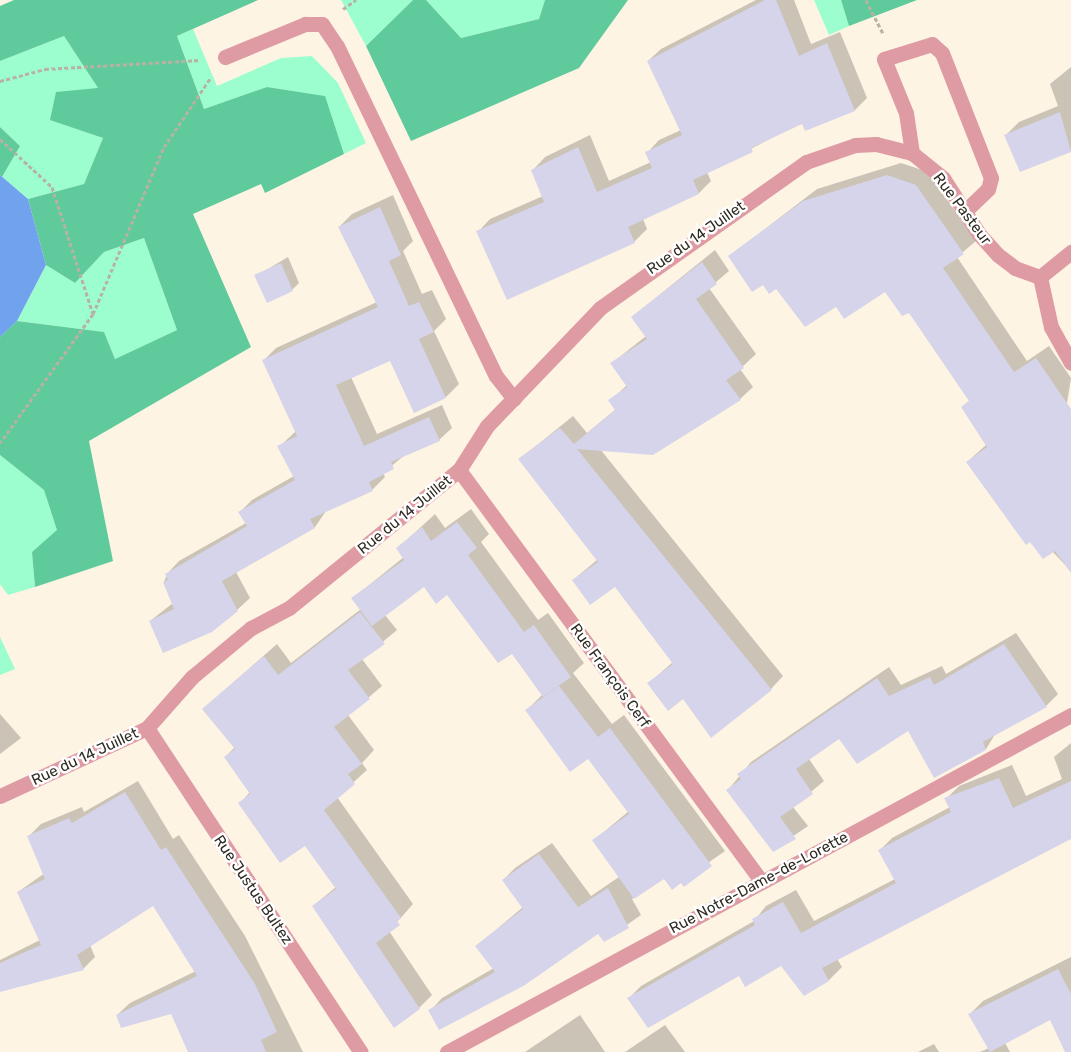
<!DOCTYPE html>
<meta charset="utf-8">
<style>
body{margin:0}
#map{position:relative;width:1071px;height:1052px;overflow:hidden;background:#fdf4e4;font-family:Rubik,sans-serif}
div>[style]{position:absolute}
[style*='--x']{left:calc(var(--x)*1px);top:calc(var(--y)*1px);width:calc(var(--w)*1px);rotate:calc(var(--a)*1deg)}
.green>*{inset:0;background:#9cfecf}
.forest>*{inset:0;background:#5fca9b}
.water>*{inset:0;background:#71a2ed}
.shadow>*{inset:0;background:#0003}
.building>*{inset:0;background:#d6d4ea}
.path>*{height:3px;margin-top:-1.5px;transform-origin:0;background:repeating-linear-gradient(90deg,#b8b1a4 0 4px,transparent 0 6.5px)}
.minor>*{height:15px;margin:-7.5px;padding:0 7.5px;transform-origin:7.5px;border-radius:7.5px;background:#df9ba4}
span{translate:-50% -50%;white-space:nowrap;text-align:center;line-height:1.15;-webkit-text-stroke:5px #fff;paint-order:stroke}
.street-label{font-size:15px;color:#302c24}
</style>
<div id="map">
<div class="green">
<div style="clip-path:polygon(341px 0,413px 0,366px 46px)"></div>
<div style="clip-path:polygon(426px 0,545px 0,539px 19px,461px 38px)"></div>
<div style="clip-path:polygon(814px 0,841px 0,849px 26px,829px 35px)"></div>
<div style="clip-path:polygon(193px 29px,217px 86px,281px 58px,312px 56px,338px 83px,366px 143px,344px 154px,324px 96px,267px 87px,204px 109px,177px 36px)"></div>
<div style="clip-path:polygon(64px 36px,98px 88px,50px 119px,103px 138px,84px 184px,28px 199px,2px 177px,20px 146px,0 127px,0 61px)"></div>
<div style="clip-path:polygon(144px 238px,177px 330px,115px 359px,104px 332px,17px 321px,46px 265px,75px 283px,104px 252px)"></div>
<div style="clip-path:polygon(0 455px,44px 490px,58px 530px,32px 552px,35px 587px,8px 595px,0 584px)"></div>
<div style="clip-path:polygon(0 637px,15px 669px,0 675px)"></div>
</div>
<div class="forest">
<div style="clip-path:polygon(14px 0,258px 0,177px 36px,204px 109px,267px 87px,325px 96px,344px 154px,265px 193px,261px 184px,193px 214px,251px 347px,89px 441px,113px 561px,35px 587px,32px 552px,57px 530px,44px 490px,0 455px,0 337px,17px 321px,104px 332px,115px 359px,177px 330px,144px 238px,104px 252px,75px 283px,46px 265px,28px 199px,84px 184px,103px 138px,50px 120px,56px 92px,98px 88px,64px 36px,0 61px,0 6px)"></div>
<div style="clip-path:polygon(413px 0,426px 0,461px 38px,539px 19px,545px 0,628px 0,579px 68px,411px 141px,366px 46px)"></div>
<div style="clip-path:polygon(841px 0,917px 0,849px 26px)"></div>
<div style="clip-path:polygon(0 127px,20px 146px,2px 177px,0 175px)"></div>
</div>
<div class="water">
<div style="clip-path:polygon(0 175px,28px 199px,46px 265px,17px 321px,0 337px)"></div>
</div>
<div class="shadow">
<div style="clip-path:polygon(756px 0,794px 0,811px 44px,840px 32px,867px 98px,855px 110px,806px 130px,802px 122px,707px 172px,711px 181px,699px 193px,643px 219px,647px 229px,634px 242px,478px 232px,490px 219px,543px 196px,533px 170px,545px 157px,590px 135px,609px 181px,651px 162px,647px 153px,659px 140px,681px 130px,648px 61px,661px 49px)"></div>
<div style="clip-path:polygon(1071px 67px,1071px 151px,1020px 170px,1006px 135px,1019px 122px,1058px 106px,1050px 84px)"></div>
<div style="clip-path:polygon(901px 163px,928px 172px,976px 241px,957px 257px,1027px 361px,1049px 346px,1071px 378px,1067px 403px,1071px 417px,1071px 571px,967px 462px,986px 445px,962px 407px,970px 400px,909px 311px,885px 291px,837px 306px,763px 283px,730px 256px,817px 189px)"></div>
<div style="clip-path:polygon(393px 195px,413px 241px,403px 251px,422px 294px,432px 290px,446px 319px,434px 331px,459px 384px,446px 397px,414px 412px,390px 359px,351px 377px,377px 434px,442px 405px,452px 428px,439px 440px,406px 454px,383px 473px,385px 477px,372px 490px,326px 511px,315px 527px,236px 572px,250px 598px,237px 610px,150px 621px,173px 603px,164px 582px,167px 574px,179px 561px,246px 523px,240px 512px,252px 500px,294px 476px,279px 447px,296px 431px,263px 361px,276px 348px,377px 302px,339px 227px,352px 214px)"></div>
<div style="clip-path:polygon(715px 250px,729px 271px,709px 288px,756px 354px,740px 369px,753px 387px,740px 399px,600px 449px,783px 676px,771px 689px,683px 698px,649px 683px,673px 662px,616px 585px,573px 580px,597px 560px,520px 459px,573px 416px,587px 433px,616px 409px,610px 401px,627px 385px,612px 363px,646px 336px,632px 317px)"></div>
<div style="clip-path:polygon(288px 257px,299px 283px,292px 290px,256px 276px)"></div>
<div style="clip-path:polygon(471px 509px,489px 534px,481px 542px,538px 620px,548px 613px,584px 663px,573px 673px,612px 724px,624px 715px,725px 851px,681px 882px,664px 877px,632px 899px,641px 915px,604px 941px,598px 932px,430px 1011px,442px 998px,494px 968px,477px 946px,523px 907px,503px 880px,515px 868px,552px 843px,591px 896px,619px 877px,593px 841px,629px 811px,589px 757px,527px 710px,543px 694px,512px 652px,447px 594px,424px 585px,385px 615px,397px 630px,362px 659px,382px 686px,348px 715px,374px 750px,362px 763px,367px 770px,337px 797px,413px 904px,389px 931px,432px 995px,419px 1008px,313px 906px,336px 887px,305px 844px,240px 803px,250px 792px,225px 757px,235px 747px,203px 709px,277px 644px,291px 663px,361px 609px,353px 598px,404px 557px,398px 548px,435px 514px,445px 528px)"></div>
<div style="clip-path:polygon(1016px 633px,1058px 694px,1046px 706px,996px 733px,986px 749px,909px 729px,839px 738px,809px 759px,824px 781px,793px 807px,808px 826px,773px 850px,728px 790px,751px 762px,889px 667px,901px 685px,942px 666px,946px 674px)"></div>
<div style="clip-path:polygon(0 714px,21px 738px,0 754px)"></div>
<div style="clip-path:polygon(1071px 743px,1071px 838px,837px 959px,842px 967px,829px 980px,804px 994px,781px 965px,629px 998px,641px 986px,754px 921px,766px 906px,796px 890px,814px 921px,895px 879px,879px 851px,892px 838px,950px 807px,946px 799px,959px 786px,1012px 765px,1026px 796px,1062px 779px,1054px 757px)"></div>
<div style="clip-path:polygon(138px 781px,173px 839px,179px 835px,245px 936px,303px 1052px,190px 1052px,171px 1013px,117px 1015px,130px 1003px,196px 971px,153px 904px,90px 945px,95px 957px,83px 969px,0 983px,0 960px,40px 940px,18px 892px,45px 873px,29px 836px,41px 824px,82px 807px,84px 812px)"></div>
<div style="clip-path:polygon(1071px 957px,1071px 1044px,1050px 1019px,1005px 1043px,1010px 1052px,980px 1052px,989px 1048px,970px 1014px,983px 1001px)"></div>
<div style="clip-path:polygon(580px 1015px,605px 1052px,525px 1052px)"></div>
<div style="clip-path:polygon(665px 1025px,685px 1052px,625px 1052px)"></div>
<div style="clip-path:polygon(934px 1044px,939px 1052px,918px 1052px)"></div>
</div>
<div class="building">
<div style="clip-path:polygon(765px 0,776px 0,799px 56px,827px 43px,855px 111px,805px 131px,802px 124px,751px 148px,753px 152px,693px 180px,699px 194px,628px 227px,635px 243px,507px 300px,476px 231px,544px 202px,531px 170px,578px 147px,597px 192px,652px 168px,645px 152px,682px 135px,647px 61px)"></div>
<div style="clip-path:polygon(1060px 112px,1071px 152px,1020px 172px,1004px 135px)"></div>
<div style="clip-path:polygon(887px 175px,916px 185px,964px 254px,943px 268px,1014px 372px,1036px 358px,1071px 409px,1071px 573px,1055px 551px,1043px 559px,1030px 542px,1026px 545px,966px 462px,987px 447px,961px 407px,969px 401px,909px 313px,902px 316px,885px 292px,844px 319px,836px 307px,805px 327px,776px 289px,769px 294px,763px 285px,752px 292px,728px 256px,803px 201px)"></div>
<div style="clip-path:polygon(380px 207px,401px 255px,389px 261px,409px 306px,419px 302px,434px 332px,419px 339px,446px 398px,414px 413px,390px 361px,336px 385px,364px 446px,429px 417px,440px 441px,391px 462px,394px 469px,369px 482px,373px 491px,310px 519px,315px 528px,222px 581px,238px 611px,212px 632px,163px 653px,149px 621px,174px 609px,163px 582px,168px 580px,165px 574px,247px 526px,238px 512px,295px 480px,277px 446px,297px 436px,262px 360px,378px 307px,338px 227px)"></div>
<div style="clip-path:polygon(702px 262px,717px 284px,696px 299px,744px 368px,726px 380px,741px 400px,653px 455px,577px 449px,772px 690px,711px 738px,683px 699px,668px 711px,647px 683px,673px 664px,615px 587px,590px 605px,572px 580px,598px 562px,518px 459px,560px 428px,574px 444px,615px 410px,608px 400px,627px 387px,610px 363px,647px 339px,631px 317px)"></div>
<div style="clip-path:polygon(281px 263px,293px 291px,267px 303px,254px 275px)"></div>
<div style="clip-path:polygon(457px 522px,477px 548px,468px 555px,524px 632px,534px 625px,571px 677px,543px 697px,512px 654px,498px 663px,447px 595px,436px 604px,424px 587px,372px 626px,351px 598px,404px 560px,396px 548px,422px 527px,431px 541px)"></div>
<div style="clip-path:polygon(360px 612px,385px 644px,348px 670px,370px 699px,334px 727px,362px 764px,348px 774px,355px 784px,324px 810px,401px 918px,397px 921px,400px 925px,376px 943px,420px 1009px,394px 1028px,312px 906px,336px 889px,305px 846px,280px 863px,238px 803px,250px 794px,224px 757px,235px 749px,202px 709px,264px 656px,278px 675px)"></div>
<div style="clip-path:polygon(1004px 644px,1047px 707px,983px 742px,986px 750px,934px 778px,908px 731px,857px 764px,839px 739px,796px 769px,813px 794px,780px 817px,796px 839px,773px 852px,726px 790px,741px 779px,737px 774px,877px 678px,889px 696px,930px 677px,934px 685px)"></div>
<div style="clip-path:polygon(559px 686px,598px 737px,610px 728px,712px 866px,684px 887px,681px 883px,672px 890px,664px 879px,634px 899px,592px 840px,629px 814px,588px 759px,570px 772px,525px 710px)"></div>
<div style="clip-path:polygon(999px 778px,1013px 808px,1071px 781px,1071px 839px,822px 968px,829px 981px,804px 996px,781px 966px,745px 987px,739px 976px,648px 1028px,627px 998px,755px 925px,752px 919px,783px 902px,801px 933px,896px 883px,878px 850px,951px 812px,944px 798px)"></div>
<div style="clip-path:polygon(125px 792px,161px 850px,166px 847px,255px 984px,277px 1032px,261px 1040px,266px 1052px,188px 1052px,171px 1014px,121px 1028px,116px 1015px,197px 976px,153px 906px,77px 955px,84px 970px,0 992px,0 963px,41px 945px,17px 892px,45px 879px,27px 836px,69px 818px,72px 823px)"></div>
<div style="clip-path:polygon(539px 854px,578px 907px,608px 888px,629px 928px,604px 942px,598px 934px,525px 985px,439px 1030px,428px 1010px,495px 972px,475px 946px,523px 909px,502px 880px)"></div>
<div style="clip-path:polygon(1058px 969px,1071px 994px,1071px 1052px,1065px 1052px,1050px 1020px,990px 1052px,968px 1014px)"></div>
</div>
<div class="path">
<div style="--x:866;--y:0;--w:37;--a:63"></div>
<div style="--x:343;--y:9;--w:16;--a:-35"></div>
<div style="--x:0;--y:81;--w:47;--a:-14.9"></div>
<div style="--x:45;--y:69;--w:155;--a:-3.3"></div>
<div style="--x:0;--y:139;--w:71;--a:42.7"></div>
<div style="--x:52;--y:187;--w:133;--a:72.1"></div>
<div style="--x:93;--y:314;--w:159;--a:125.8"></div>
<div style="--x:93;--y:314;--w:181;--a:-67"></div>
<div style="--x:164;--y:147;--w:84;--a:-56.1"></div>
</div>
<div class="minor">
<div style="--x:225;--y:57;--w:87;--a:-22.4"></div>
<div style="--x:305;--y:24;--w:17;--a:0"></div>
<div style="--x:322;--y:24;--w:27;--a:56"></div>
<div style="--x:337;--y:46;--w:366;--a:64.3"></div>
<div style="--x:496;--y:376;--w:29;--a:52"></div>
<div style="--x:912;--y:153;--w:40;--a:-98.5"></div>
<div style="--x:906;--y:113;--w:58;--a:-112.2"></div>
<div style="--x:884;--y:59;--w:50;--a:-17.4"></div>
<div style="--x:932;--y:44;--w:13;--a:42"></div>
<div style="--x:942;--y:53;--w:134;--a:68.6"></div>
<div style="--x:991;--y:178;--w:11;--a:105"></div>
<div style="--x:988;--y:189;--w:32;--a:136"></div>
<div style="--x:1040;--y:277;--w:51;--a:77.6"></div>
<div style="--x:1051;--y:327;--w:41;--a:60.9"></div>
<div style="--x:1040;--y:277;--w:40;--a:-39"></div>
<div style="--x:459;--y:470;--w:511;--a:53.67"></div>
<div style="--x:147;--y:728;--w:388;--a:56.6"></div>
<div style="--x:0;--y:796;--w:162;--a:-24.8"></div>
<div style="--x:147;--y:728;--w:68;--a:-48.6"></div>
<div style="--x:192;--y:677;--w:77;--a:-39.7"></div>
<div style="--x:251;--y:628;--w:43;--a:-27.8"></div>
<div style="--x:289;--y:608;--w:219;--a:-39.1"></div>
<div style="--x:459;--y:470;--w:52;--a:-57.5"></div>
<div style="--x:487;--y:426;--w:163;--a:-46.2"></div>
<div style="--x:600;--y:308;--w:252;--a:-35.3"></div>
<div style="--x:806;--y:162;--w:52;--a:-19.1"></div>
<div style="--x:855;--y:145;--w:21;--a:-3"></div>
<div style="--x:876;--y:144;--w:37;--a:14"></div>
<div style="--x:912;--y:153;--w:40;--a:39"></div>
<div style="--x:943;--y:178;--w:67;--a:57.3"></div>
<div style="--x:979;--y:234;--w:28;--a:48"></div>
<div style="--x:998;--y:255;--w:21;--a:37"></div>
<div style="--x:1015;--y:268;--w:27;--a:20"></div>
<div style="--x:447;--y:1052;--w:709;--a:-28.37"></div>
</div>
<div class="street-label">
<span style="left:962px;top:209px;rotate:53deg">Rue Pasteur</span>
<span style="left:696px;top:238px;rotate:-35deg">Rue du 14 Juillet</span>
<span style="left:405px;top:515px;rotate:-39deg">Rue du 14 Juillet</span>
<span style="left:610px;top:676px;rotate:54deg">Rue François Cerf</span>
<span style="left:85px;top:757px;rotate:-25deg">Rue du 14 Juillet</span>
<span style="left:759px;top:883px;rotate:-28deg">Rue Notre-Dame-de-Lorette</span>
<span style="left:253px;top:890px;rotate:56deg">Rue Justus Bultez</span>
</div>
</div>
